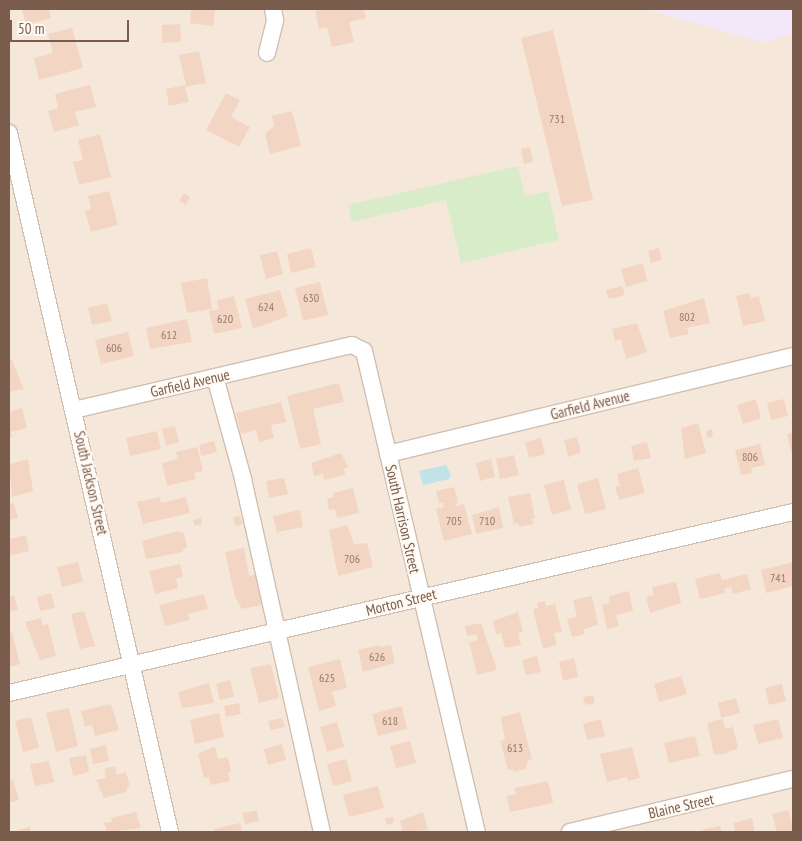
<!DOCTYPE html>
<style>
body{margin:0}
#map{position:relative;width:802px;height:841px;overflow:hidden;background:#fdf6ec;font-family:"PT Sans Narrow",sans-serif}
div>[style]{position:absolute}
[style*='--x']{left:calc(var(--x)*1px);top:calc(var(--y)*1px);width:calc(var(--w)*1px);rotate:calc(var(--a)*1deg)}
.residential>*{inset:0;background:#f5e8da}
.education>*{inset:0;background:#f3e8fa}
.green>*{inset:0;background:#d8ecc9}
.water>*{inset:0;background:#bfe3e8}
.building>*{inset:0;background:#f3d5c3}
.roads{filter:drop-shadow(1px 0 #d1beb0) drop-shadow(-1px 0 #d1beb0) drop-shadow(0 1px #d1beb0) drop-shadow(0 -1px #d1beb0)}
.minor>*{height:16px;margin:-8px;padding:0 8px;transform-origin:8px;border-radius:8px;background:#fff}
span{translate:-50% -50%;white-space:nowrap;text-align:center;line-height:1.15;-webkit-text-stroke:4.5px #fffaf3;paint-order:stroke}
.number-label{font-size:12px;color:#987a6a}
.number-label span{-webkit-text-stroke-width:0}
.street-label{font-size:15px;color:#7a5c4d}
.frame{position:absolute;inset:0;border:10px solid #7a5c4d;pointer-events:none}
.scale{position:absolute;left:10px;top:20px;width:119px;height:22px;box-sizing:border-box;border:2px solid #7a5c4d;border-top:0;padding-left:6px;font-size:15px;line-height:18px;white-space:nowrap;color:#7a5c4d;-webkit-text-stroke:4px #fffaf3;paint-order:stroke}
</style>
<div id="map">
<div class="residential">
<div style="clip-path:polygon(9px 9px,793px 9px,793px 832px,9px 832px)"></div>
</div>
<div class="education">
<div style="clip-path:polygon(645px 9px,793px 9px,793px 34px,762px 42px)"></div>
</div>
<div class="green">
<div style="clip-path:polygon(518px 166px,525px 196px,548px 191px,559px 240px,461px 263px,446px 200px,352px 222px,348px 205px)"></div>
</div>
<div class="water">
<div style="clip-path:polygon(446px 465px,451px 475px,449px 479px,423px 485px,419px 471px)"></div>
</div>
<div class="building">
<div style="clip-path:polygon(22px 9px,49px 9px,51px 18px,26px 25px)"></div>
<div style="clip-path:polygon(191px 9px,215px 9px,213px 26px,190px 23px)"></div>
<div style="clip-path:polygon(326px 9px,364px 9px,366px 18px,349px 22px,354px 42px,332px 47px,327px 27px,319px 29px,315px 11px)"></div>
<div style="clip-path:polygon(180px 24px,181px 42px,162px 43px,162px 25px)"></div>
<div style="clip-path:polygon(72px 28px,83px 68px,39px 80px,34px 58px,53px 53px,48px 34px)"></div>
<div style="clip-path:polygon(553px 30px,593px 200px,562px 206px,521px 38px)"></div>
<div style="clip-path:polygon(199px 51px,206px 83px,185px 87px,189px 102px,169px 106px,166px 89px,186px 85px,179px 55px)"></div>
<div style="clip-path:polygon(90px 85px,96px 107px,75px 112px,79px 125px,54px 132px,48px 111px,58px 108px,55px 94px)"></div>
<div style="clip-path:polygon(226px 93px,240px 100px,231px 117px,250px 127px,239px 147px,206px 130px)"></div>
<div style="clip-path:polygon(292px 111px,301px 146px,270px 154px,265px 134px,274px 126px,272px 116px)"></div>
<div style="clip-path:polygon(100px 134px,111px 177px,79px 185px,73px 162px,83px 160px,78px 140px)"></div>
<div style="clip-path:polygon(530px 147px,533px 162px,524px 164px,521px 149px)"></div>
<div style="clip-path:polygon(109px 191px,118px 225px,91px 232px,85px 211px,91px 209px,88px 196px)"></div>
<div style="clip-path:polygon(184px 193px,190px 197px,186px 205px,179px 201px)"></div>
<div style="clip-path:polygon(311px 248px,316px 267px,291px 273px,287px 254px)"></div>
<div style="clip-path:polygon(659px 248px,662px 260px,651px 263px,648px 251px)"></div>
<div style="clip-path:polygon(277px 251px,283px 274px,266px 279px,260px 255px)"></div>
<div style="clip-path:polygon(643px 263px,647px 281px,626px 287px,621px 269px)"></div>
<div style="clip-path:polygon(207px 278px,212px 309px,187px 313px,181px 283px)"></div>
<div style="clip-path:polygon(320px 282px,328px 315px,303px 321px,295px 288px)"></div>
<div style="clip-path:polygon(622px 286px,625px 295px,609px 299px,606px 290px)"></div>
<div style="clip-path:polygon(280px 290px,288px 316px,253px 329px,245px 299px)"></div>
<div style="clip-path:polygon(750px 293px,751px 298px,759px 296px,765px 321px,743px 326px,736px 296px)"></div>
<div style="clip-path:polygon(234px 296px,242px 328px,214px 334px,209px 311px,219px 309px,217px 300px)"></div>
<div style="clip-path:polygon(704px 298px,710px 323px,687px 328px,689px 334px,670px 338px,663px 311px)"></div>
<div style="clip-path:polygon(107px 303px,112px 321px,92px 325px,88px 308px)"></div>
<div style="clip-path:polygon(187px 319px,192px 342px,150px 349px,146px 328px)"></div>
<div style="clip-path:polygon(637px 323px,647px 352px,626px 359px,621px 339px,615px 341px,612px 329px)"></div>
<div style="clip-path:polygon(128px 332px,134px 356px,101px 364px,95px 340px)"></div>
<div style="clip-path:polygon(12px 360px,24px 389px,9px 392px,9px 361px)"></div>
<div style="clip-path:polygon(339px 383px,344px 402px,313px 409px,321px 444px,300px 449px,287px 396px)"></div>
<div style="clip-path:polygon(756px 399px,761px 418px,743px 424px,737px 405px)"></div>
<div style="clip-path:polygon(784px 399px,788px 416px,771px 420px,767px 403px)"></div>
<div style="clip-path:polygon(281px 402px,286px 422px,271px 425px,274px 438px,259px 442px,256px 430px,241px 434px,236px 413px)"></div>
<div style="clip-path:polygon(22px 408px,27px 428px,11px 432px,12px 437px,9px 438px,9px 412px)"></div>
<div style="clip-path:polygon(698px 423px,706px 453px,685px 459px,681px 428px)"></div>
<div style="clip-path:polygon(175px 426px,179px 442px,166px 446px,162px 429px)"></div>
<div style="clip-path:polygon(712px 429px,713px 436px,707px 438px,706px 431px)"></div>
<div style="clip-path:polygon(157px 431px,161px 449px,130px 456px,126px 438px)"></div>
<div style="clip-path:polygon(793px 432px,793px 452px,791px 452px,787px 434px)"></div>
<div style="clip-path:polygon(577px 437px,581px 453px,568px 457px,564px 440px)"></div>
<div style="clip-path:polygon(541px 438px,545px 454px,529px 458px,525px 442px)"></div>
<div style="clip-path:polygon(214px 441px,217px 452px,201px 456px,199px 445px)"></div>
<div style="clip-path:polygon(647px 442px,651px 458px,634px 461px,631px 446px)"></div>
<div style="clip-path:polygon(760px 444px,765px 465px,751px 468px,752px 473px,741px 475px,735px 450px)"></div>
<div style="clip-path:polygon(197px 447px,203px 471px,194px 473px,196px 479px,167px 486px,162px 463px,178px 459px,176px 452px)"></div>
<div style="clip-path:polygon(341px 453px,348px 467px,344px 468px,345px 475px,324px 480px,323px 474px,314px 476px,311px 463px)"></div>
<div style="clip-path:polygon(514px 455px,519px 475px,500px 479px,496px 459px)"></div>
<div style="clip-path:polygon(28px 459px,33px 491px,12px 497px,9px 464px)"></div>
<div style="clip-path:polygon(491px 459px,495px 477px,480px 481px,476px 463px)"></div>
<div style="clip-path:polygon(638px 468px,645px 493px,619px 500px,615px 487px,620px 486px,617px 474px)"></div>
<div style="clip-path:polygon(284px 478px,288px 494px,269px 498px,266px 481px)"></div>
<div style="clip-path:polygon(598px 478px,606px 509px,585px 514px,577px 484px)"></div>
<div style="clip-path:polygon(564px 480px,571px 510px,552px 515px,544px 485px)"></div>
<div style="clip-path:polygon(454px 487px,458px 502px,455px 506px,464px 504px,472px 534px,444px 541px,436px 509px,444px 507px,443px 502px,439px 503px,436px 491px)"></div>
<div style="clip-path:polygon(353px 488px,359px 513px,337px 518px,335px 509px,329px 510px,327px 499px,334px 497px,333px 493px)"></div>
<div style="clip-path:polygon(530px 493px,535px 518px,532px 519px,533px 524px,519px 527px,518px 523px,514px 524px,508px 497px)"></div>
<div style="clip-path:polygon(160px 497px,161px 503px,186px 497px,190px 513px,143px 524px,137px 502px)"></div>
<div style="clip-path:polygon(14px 503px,18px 518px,9px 520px,9px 504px)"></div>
<div style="clip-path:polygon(499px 507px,503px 528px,476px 534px,472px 515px)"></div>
<div style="clip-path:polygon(300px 510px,303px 527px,277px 532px,273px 516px)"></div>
<div style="clip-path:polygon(240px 516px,243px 524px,235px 526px,233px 517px)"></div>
<div style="clip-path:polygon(201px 518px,202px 524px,195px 526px,193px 520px)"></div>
<div style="clip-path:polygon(347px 525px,354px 544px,367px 543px,373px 567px,338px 576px,329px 530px)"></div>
<div style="clip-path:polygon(178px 531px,184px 533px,187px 548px,182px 549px,183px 552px,146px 559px,142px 541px)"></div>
<div style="clip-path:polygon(26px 535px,29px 551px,9px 556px,9px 539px)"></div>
<div style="clip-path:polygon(244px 548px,249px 576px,256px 574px,262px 599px,261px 605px,242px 609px,235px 597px,225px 552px)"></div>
<div style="clip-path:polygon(78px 562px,83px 582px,62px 587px,57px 567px)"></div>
<div style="clip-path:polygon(793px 562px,793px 586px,766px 593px,761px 570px)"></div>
<div style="clip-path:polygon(180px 564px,183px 577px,176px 579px,178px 588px,155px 594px,149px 571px)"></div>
<div style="clip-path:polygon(720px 573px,722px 580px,747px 574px,751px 589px,733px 594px,731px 587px,724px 589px,725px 593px,700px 599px,695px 579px)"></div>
<div style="clip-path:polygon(676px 582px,681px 603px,650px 613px,646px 597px,654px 595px,652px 587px)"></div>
<div style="clip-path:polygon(629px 591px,633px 611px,616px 615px,619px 626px,607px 629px,602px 605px,610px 603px,609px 596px)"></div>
<div style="clip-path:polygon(51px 593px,55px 608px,40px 611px,37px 597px)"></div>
<div style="clip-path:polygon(204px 594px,208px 609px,188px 614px,189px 620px,165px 626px,159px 605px)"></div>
<div style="clip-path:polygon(14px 595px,18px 610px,9px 612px,9px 597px)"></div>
<div style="clip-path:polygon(592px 596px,598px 625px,584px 629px,581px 619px,585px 634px,572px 637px,567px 619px,577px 617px,573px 600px)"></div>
<div style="clip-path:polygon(545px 601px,546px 606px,555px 604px,562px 632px,554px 633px,557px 645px,543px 649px,533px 609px,538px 608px,537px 603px)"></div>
<div style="clip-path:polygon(84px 611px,95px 646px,80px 649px,71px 614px)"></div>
<div style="clip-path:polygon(518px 612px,523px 632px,518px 633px,521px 645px,505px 648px,501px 633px,496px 634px,493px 621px)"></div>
<div style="clip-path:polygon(41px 618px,43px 625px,48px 624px,56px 656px,40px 660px,25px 622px)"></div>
<div style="clip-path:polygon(481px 623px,497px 670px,477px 675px,469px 642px,478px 640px,476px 634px,467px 636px,465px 626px)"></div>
<div style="clip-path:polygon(12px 632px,20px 664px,9px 667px,9px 633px)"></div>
<div style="clip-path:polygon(379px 645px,380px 647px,391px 645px,395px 663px,363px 672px,358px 650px)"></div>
<div style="clip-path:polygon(537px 656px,541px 672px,526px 675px,522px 660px)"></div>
<div style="clip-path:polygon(574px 658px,578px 677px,563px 681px,559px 662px)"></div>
<div style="clip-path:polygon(340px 659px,347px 688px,332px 692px,336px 706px,319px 711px,308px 667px)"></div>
<div style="clip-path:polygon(271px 664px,279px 698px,259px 703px,250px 668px)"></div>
<div style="clip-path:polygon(681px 676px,687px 694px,659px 702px,654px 684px)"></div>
<div style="clip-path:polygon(230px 680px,234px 697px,220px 700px,216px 684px)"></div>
<div style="clip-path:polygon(209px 683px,214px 703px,182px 708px,178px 692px)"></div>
<div style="clip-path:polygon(782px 684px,786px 701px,769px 705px,765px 688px)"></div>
<div style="clip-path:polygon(593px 695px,595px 703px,585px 705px,583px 697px)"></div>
<div style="clip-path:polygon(736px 698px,740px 713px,721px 718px,718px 703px)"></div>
<div style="clip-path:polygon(239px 703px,241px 714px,226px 717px,224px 706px)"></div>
<div style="clip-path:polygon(111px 704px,119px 730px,95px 736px,92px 725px,85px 727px,81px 711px)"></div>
<div style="clip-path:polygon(402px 706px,407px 729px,378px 736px,372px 714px)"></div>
<div style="clip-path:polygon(69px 708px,78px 746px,56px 752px,46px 713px)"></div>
<div style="clip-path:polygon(520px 712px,532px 759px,528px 760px,526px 769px,514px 772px,513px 769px,508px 770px,500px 741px,505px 740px,501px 717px)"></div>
<div style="clip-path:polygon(219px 713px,224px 737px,195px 744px,190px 720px)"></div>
<div style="clip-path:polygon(31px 717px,39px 748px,23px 752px,15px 721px)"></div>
<div style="clip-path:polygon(282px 718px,285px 727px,271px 730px,268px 721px)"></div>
<div style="clip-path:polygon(601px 719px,605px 736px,587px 740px,583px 724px)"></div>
<div style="clip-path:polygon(723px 719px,725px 729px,733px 727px,738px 748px,721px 755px,714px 754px,707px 723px)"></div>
<div style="clip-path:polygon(778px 719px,783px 738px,758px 744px,753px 725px)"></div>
<div style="clip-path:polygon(337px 722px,344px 747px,327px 752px,320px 727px)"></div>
<div style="clip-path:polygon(695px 736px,700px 756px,669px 763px,664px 743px)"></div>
<div style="clip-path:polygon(410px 741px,416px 763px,396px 768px,390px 746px)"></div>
<div style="clip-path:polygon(282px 744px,286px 760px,268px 765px,264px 749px)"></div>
<div style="clip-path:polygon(106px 745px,109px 761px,93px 764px,90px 749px)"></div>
<div style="clip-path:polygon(215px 746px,218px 759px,228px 757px,231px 772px,228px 773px,230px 781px,211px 785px,209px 777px,204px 778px,198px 754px)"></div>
<div style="clip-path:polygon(632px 747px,640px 778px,628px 781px,627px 777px,607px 782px,600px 754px)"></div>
<div style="clip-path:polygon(86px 755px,89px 772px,73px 776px,69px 758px)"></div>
<div style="clip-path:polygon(346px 759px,352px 781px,333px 786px,327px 764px)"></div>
<div style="clip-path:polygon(49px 761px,54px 782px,35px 786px,30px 764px)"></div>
<div style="clip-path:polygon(115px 766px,117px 775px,126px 772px,130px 787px,126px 788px,127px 792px,104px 798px,96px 780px,106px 778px,104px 769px)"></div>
<div style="clip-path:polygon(13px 779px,19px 800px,9px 803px,9px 781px)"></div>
<div style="clip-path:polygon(548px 781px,553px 803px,510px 812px,507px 796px,516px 794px,515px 788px)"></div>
<div style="clip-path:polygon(378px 786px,384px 808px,349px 817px,343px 795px)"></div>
<div style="clip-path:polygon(257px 810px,259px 821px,245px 824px,242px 813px)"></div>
<div style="clip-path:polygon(789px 810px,793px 831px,777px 832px,772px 814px)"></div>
<div style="clip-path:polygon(136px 812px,141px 828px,107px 832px,104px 823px,112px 822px,111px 818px)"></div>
<div style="clip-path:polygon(423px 812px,428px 830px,403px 832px,400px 821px)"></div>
<div style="clip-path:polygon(393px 817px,394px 823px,386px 825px,385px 818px)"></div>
<div style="clip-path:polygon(752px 818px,755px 832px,735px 832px,733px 823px)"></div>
<div style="clip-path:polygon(240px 823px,242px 832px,215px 832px,214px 829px)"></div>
<div style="clip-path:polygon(720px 826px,722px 832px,703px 832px,702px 830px)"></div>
<div style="clip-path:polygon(30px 827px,31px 832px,12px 832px)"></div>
</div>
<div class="roads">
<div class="minor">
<div style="--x:267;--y:53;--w:34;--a:-76"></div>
<div style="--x:275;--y:20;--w:11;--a:-100"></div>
<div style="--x:9;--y:133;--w:717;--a:77.03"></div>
<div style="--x:215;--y:377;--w:106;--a:74.6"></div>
<div style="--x:243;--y:479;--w:362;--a:77.4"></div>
<div style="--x:74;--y:410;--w:285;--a:-13.2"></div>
<div style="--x:352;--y:345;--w:13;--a:27"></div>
<div style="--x:364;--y:351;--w:494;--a:76.8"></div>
<div style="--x:388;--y:454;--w:417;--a:-13.6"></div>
<div style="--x:9;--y:693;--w:805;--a:-13"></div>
<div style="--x:570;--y:832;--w:229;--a:-13.4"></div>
</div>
</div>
<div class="number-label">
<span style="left:557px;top:119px">731</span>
<span style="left:311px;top:298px">630</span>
<span style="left:266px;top:307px">624</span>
<span style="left:687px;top:317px">802</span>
<span style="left:225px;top:319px">620</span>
<span style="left:169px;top:335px">612</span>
<span style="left:114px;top:348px">606</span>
<span style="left:750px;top:457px">806</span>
<span style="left:454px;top:521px">705</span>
<span style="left:487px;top:521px">710</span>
<span style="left:352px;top:559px">706</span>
<span style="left:778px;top:578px">741</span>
<span style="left:377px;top:657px">626</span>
<span style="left:327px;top:678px">625</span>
<span style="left:390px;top:721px">618</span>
<span style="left:515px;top:748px">613</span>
</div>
<div class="street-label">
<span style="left:190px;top:383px;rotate:-13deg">Garfield Avenue</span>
<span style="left:590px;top:405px;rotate:-14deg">Garfield Avenue</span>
<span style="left:91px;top:483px;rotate:77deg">South Jackson Street</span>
<span style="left:403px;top:519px;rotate:77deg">South Harrison Street</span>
<span style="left:401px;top:602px;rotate:-14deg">Morton Street</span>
<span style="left:681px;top:806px;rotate:-13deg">Blaine Street</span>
</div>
<div class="frame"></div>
<div class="scale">50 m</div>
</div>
